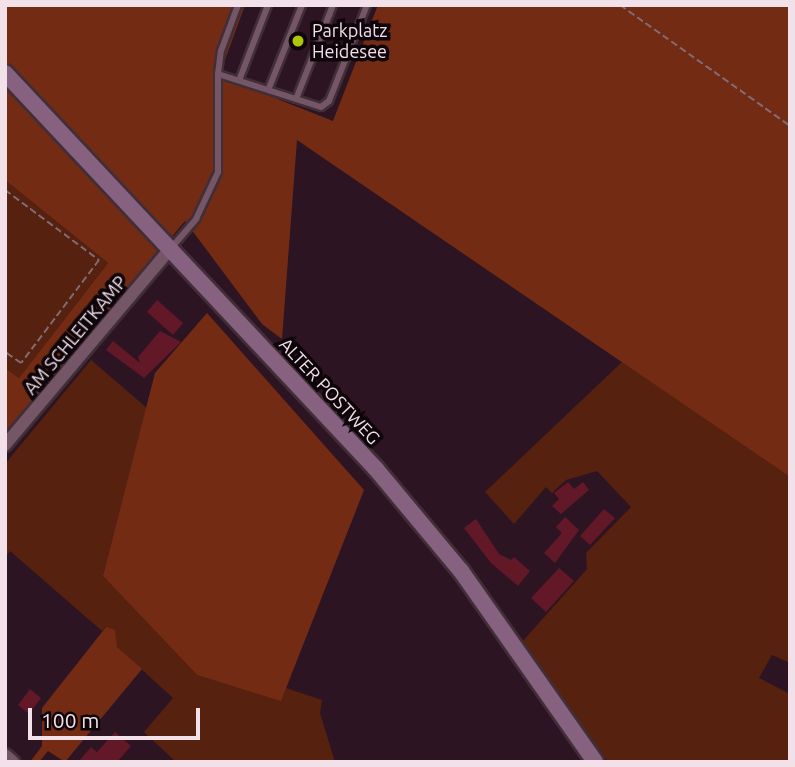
<!DOCTYPE html>
<style>
body{margin:0}
#map{position:relative;width:795px;height:767px;overflow:hidden;background:#2d1422;font-family:Ubuntu,sans-serif}
div>[style]{position:absolute}
[style*='--x']{left:calc(var(--x)*1px);top:calc(var(--y)*1px);width:calc(var(--w)*1px);rotate:calc(var(--a)*1deg)}
.green>*{inset:0;background:#56210e}
.forest>*{inset:0;background:#732c13}
.building>*{inset:0;background:#621827}
.path>*{height:2px;margin-top:-1px;transform-origin:0;background:repeating-linear-gradient(90deg,#816b76 0 7px,transparent 0 10.5px)}
.roads{filter:drop-shadow(2px 0 #412e37) drop-shadow(-2px 0 #412e37) drop-shadow(0 2px #412e37) drop-shadow(0 -2px #412e37)}
.lane>*{height:6px;margin:-3px;padding:0 3px;transform-origin:3px;border-radius:3px;background:#745666}
.street>*{height:12px;margin:-6px;padding:0 6px;transform-origin:6px;border-radius:6px;background:#745666}
.secondary>*{height:16px;margin:-8px;padding:0 8px;transform-origin:8px;border-radius:8px;background:#866180}
.dots>*{width:19px;height:19px;translate:-50% -50%;box-sizing:border-box;border:4px solid #0e050a;border-radius:50%}
span{translate:-50% -50%;white-space:nowrap;text-align:center;line-height:1.15;-webkit-text-stroke:7px #0e050a;paint-order:stroke}
.poi-label{font-size:18px;color:#f3e1e9}
.left{translate:0 -50%;text-align:left}
.street-label{font-size:18px;color:#f3e1e9}
.frame{position:absolute;inset:0;border:7px solid #f3e1e9;pointer-events:none}
.scale{position:absolute;left:28px;top:708px;width:172px;height:32px;box-sizing:border-box;border:4px solid #f3e1e9;border-top:0;padding-left:9px;font-size:21px;line-height:24px;white-space:nowrap;color:#f3e1e9;-webkit-text-stroke:5px #0e050a;paint-order:stroke}
</style>
<div id="map">
<div class="green">
<div style="clip-path:polygon(5px 180px,108px 263px,19px 378px,5px 368px)"></div>
<div style="clip-path:polygon(91px 360px,147px 408px,103px 576px,197px 675px,281px 700px,286px 688px,322px 700px,320px 713px,335px 762px,176px 762px,144px 732px,173px 698px,117px 647px,106px 627px,102px 631px,10px 551px,5px 557px,5px 464px)"></div>
<div style="clip-path:polygon(622px 362px,790px 477px,790px 663px,772px 655px,759px 678px,790px 694px,790px 762px,608px 762px,522px 642px,587px 569px,586px 553px,631px 507px,597px 471px,566px 480px,552px 493px,546px 487px,514px 524px,485px 492px)"></div>
</div>
<div class="forest">
<div style="clip-path:polygon(5px 5px,245px 5px,219px 76px,333px 121px,378px 5px,790px 5px,790px 477px,297px 140px,282px 339px,262px 324px,185px 221px,5px 436px,5px 368px,19px 378px,108px 263px,5px 180px)"></div>
<div style="clip-path:polygon(207px 313px,364px 490px,281px 701px,197px 675px,103px 576px,155px 373px)"></div>
<div style="clip-path:polygon(106px 627px,115px 630px,117px 647px,142px 669px,65px 762px,48px 751px,39px 762px,30px 762px,42px 746px,42px 708px)"></div>
</div>
<div class="building">
<div style="clip-path:polygon(157px 300px,183px 323px,173px 335px,147px 312px)"></div>
<div style="clip-path:polygon(160px 331px,181px 342px,144px 378px,106px 350px,113px 341px,140px 363px,138px 357px)"></div>
<div style="clip-path:polygon(568px 482px,574px 489px,583px 482px,589px 490px,561px 514px,552px 506px,559px 499px,554px 493px)"></div>
<div style="clip-path:polygon(604px 509px,615px 518px,590px 545px,580px 536px)"></div>
<div style="clip-path:polygon(565px 517px,579px 530px,555px 563px,544px 553px,562px 533px,556px 527px)"></div>
<div style="clip-path:polygon(476px 519px,499px 554px,511px 560px,514px 557px,530px 571px,518px 586px,491px 563px,464px 528px)"></div>
<div style="clip-path:polygon(559px 568px,574px 581px,546px 612px,531px 598px)"></div>
<div style="clip-path:polygon(30px 689px,41px 698px,29px 714px,18px 705px)"></div>
<div style="clip-path:polygon(115px 732px,131px 746px,117px 762px,78px 762px,91px 747px,97px 752px)"></div>
</div>
<div class="path">
<div style="--x:620;--y:5;--w:209;--a:35.4"></div>
<div style="--x:5;--y:190;--w:117;--a:36.7"></div>
<div style="--x:99;--y:260;--w:129;--a:127.1"></div>
<div style="--x:21;--y:363;--w:19;--a:-145"></div>
</div>
<div class="roads">
<div class="lane">
<div style="--x:218;--y:74;--w:108;--a:17.8"></div>
<div style="--x:321;--y:107;--w:10;--a:-37"></div>
<div style="--x:329;--y:101;--w:103;--a:-68.4"></div>
<div style="--x:240;--y:78;--w:78;--a:-69"></div>
<div style="--x:269;--y:88;--w:89;--a:-68.3"></div>
<div style="--x:296;--y:99;--w:101;--a:-68.5"></div>
<div style="--x:172;--y:247;--w:37;--a:-49"></div>
<div style="--x:196;--y:219;--w:52;--a:-64.9"></div>
<div style="--x:218;--y:172;--w:98;--a:-90"></div>
<div style="--x:218;--y:74;--w:23;--a:-83"></div>
<div style="--x:221;--y:51;--w:49;--a:-69.7"></div>
</div>
<div class="street">
<div style="--x:5;--y:445;--w:259;--a:-49.9"></div>
<div style="--x:5;--y:755;--w:11;--a:41"></div>
</div>
<div class="secondary">
<div style="--x:5;--y:73;--w:543;--a:46.87"></div>
<div style="--x:376;--y:469;--w:133;--a:50.2"></div>
<div style="--x:461;--y:571;--w:233;--a:54.9"></div>
</div>
</div>
<div class="dots">
<div style="left:298px;top:41px;background:#aec60a"></div>
</div>
<div class="poi-label">
<span class="left" style="left:312px;top:41px">Parkplatz<br>Heidesee</span>
</div>
<div class="street-label">
<span style="left:75px;top:335px;rotate:-50deg">AM SCHLEITKAMP</span>
<span style="left:330px;top:391px;rotate:47deg">ALTER POSTWEG</span>
</div>
<div class="frame"></div>
<div class="scale">100 m</div>
</div>
